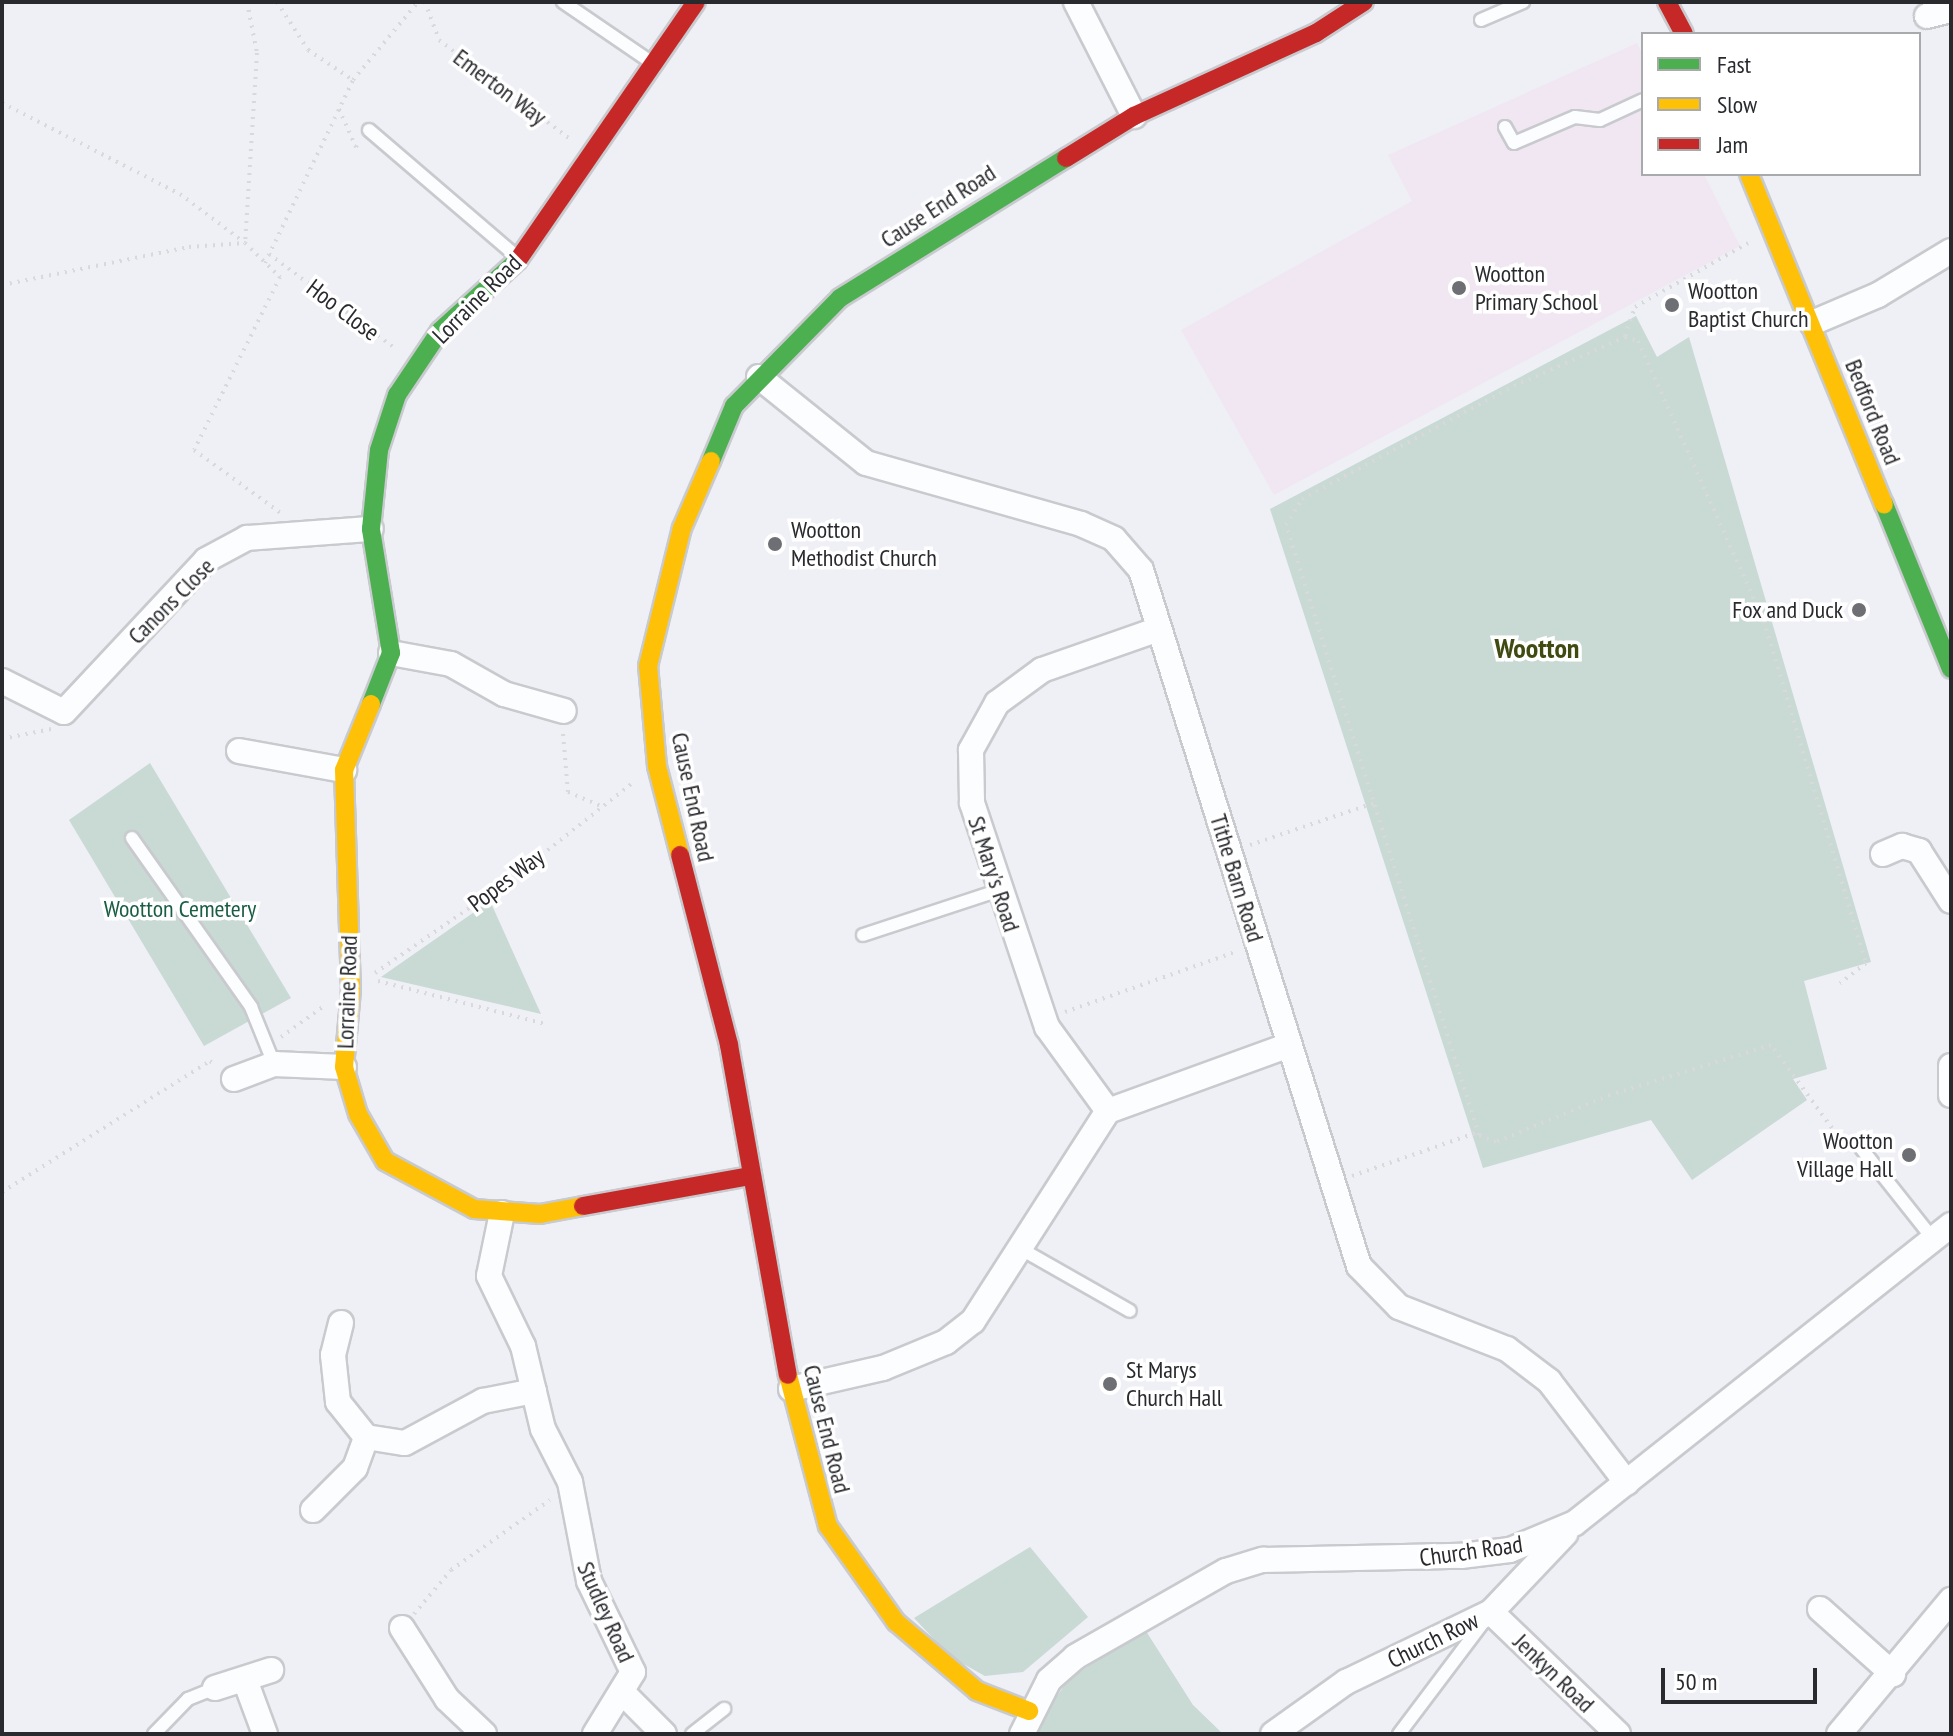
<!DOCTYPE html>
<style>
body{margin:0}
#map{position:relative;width:1953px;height:1736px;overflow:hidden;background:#eef0f6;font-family:"PT Sans Narrow",sans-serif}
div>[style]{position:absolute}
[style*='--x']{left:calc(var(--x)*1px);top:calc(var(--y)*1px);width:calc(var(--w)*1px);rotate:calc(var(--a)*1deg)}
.education>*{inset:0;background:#f0e7f3}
.green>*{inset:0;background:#c9d9d4}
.path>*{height:4px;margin-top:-2px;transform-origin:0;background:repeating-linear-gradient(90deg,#d9d9db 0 2px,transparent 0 8px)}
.roads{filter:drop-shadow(2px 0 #c8cace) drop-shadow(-2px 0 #c8cace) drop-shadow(0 2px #c8cace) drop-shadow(0 -2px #c8cace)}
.lane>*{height:12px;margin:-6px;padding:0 6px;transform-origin:6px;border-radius:6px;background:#fcfdfe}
.street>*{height:24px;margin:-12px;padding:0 12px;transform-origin:12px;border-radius:12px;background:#fcfdfe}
.fast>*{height:18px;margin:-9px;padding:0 9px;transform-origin:9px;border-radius:9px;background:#4caf50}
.slow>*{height:18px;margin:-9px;padding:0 9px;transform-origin:9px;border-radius:9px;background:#ffc107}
.jam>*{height:18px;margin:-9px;padding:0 9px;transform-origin:9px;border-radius:9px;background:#c62828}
.dots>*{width:22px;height:22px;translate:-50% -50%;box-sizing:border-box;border:4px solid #fff;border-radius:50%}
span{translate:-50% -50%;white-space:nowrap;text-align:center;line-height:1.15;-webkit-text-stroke:7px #fff;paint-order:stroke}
.street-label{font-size:24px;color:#282a2e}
.poi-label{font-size:24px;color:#282a2e}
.left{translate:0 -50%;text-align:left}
.right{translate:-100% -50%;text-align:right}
.park-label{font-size:24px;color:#195d44}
.quarter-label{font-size:28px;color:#404b12;font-weight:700}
.frame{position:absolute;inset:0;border:4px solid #282a2e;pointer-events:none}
.legend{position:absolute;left:1641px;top:32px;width:280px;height:144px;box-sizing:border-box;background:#fff;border:2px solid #a9aaab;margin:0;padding:10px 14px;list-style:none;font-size:24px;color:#282a2e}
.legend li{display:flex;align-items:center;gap:16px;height:40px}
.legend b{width:40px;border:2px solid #a9aaab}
.scale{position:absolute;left:1661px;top:1668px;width:156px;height:36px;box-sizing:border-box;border:4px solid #282a2e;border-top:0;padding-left:10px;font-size:24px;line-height:28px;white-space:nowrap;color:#282a2e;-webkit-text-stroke:6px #fff;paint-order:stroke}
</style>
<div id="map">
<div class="education">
<div style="clip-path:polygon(1637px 43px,1643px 55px,1643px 174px,1704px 174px,1740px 246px,1274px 495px,1181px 330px,1412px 201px,1388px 155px)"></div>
</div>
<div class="green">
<div style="clip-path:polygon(1636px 316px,1657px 357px,1689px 337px,1871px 962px,1804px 981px,1827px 1069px,1793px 1079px,1807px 1100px,1692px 1180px,1651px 1120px,1483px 1168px,1270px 509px)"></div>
<div style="clip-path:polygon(150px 763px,291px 998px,204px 1046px,69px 820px)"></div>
<div style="clip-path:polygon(490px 901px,541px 1014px,381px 977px)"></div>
<div style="clip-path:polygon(1030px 1547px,1088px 1617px,1023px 1672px,985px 1676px,951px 1657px,914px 1618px)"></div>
<div style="clip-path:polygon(1144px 1628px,1193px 1705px,1223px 1734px,1031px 1734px,1068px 1680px)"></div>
</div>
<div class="path">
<div style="--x:247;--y:2;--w:52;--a:78.9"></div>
<div style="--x:257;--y:53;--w:190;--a:93.6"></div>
<div style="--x:245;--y:243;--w:49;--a:44.2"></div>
<div style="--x:280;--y:277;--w:193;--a:116.4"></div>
<div style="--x:194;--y:450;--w:109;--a:36"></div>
<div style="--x:277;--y:2;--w:57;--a:57.1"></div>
<div style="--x:308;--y:50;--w:54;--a:33.7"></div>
<div style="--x:425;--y:2;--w:40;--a:69.8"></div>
<div style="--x:439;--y:40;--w:164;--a:37.1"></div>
<div style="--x:2;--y:103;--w:200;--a:27.1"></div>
<div style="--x:180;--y:194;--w:81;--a:37"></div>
<div style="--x:339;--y:109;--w:42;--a:65.9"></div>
<div style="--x:356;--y:147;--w:7;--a:-56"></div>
<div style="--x:269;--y:254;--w:159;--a:36.8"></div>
<div style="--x:265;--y:263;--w:203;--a:-64.3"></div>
<div style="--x:353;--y:80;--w:102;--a:-50.2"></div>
<div style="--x:2;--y:285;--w:191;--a:-11.5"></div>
<div style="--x:189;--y:247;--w:56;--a:-4.1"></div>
<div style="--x:1625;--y:336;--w:31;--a:-71"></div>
<div style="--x:1635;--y:307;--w:132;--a:-29.5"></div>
<div style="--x:563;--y:734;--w:58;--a:85.1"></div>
<div style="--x:568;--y:792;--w:34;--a:23"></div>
<div style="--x:2;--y:739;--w:50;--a:-11.5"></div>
<div style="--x:1250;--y:845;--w:131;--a:-18.7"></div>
<div style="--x:375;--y:973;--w:164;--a:-34.6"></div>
<div style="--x:510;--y:880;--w:159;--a:-38.4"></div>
<div style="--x:378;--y:981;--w:172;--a:14.4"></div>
<div style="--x:1065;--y:1012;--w:183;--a:-19.4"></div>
<div style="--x:281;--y:1037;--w:53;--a:-35.8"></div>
<div style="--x:1832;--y:1128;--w:103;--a:-126.3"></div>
<div style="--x:1771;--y:1045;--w:169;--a:162.7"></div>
<div style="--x:1610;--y:1095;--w:123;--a:157.6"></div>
<div style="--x:1496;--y:1142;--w:18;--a:-158"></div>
<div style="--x:1479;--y:1135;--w:640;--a:-107.56"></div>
<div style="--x:1286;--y:525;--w:31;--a:-58"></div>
<div style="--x:1302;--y:499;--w:240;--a:-28.1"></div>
<div style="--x:1514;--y:386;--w:121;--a:-23.8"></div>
<div style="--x:1625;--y:337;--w:14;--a:17"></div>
<div style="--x:1638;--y:341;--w:307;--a:65.8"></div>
<div style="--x:1764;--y:621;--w:357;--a:73.4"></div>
<div style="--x:1866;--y:963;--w:33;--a:142"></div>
<div style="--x:1352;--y:1176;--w:133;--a:-19.2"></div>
<div style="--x:2;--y:1192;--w:246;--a:-32.2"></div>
<div style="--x:210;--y:1061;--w:8;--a:40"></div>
<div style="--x:414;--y:1614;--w:57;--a:-49.9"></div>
<div style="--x:451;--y:1570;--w:121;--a:-35.3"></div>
</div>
<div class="roads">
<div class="lane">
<div style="--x:563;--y:2;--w:107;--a:34.3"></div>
<div style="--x:1481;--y:20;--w:46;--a:-23.2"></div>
<div style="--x:1505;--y:127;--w:18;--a:61"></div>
<div style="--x:1514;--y:143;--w:66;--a:-23.1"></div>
<div style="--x:1575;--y:117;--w:25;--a:7"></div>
<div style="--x:1600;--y:120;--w:47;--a:-24.9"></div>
<div style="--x:369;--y:130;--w:195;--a:40.6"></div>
<div style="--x:132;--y:838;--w:207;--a:54.8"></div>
<div style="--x:251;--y:1007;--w:61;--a:68"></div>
<div style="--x:863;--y:935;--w:144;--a:-18.2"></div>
<div style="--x:1861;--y:1148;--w:116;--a:51.6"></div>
<div style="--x:1021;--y:1249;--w:125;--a:29.6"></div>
<div style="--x:154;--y:1734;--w:49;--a:-45.8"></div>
<div style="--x:188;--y:1699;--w:29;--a:-22"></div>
<div style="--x:692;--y:1734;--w:41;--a:-38"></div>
<div style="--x:1399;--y:1734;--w:141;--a:-53"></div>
</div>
<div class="street">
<div style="--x:1076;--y:2;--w:128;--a:63"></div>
<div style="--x:1927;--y:16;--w:25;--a:-14"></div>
<div style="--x:1812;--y:323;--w:72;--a:-23"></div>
<div style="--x:1878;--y:295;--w:85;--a:-31.1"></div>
<div style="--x:759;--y:377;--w:137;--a:38.8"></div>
<div style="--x:866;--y:463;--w:223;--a:15.8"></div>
<div style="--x:1081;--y:524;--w:36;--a:24"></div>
<div style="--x:1114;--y:539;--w:41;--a:48.9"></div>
<div style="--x:1141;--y:570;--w:729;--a:72.61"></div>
<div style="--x:1359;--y:1266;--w:57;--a:45.7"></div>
<div style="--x:1399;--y:1307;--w:116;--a:21.3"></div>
<div style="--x:1507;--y:1349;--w:53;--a:37.3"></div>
<div style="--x:1549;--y:1381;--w:128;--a:52.6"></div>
<div style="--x:1159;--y:629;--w:124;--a:160.7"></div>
<div style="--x:1042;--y:670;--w:56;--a:143.7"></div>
<div style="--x:997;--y:703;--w:54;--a:119"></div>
<div style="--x:971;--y:750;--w:53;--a:88.9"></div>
<div style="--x:972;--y:803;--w:236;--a:71.5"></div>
<div style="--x:1047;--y:1027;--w:104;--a:54"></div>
<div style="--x:1108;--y:1111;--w:193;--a:-20"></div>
<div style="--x:391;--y:653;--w:61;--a:10.4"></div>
<div style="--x:451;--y:664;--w:61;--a:29.5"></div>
<div style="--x:504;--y:694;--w:62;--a:15.8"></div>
<div style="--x:2;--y:681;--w:69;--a:26.6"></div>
<div style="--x:64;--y:712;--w:208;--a:-46.9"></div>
<div style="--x:206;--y:560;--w:47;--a:-28.2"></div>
<div style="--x:247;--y:538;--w:124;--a:-4.2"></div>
<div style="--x:239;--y:751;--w:107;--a:10.3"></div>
<div style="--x:1883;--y:854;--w:21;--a:-23"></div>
<div style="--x:1902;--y:846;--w:18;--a:16"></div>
<div style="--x:1919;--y:851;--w:59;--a:57.4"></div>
<div style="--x:1951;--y:1066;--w:29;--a:90"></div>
<div style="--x:234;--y:1079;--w:43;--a:-20.6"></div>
<div style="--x:274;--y:1064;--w:70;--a:2.5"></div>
<div style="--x:502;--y:1213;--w:64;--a:101.7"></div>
<div style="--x:489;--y:1276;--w:78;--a:64.1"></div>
<div style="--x:523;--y:1346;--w:85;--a:76.5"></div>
<div style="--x:543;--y:1429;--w:59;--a:63"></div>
<div style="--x:570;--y:1482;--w:101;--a:79.1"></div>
<div style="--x:589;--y:1581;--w:101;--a:64.2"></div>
<div style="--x:633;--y:1672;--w:73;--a:121.5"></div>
<div style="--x:341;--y:1323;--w:33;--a:104"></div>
<div style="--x:333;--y:1355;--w:47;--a:83.9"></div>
<div style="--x:338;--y:1402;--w:45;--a:51.3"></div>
<div style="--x:791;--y:1389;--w:94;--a:-12.9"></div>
<div style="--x:883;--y:1368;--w:68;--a:-22.4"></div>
<div style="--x:946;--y:1342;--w:34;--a:-38"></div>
<div style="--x:973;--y:1321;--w:250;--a:-57.3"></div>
<div style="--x:313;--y:1510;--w:59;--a:-45"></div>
<div style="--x:355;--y:1468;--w:33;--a:-70"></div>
<div style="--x:366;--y:1437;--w:39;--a:9"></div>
<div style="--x:405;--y:1443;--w:89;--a:-28.3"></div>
<div style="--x:483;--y:1401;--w:52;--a:-11.1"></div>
<div style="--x:1820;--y:1609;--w:98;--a:41.7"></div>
<div style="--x:1491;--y:1612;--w:176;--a:43.8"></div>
<div style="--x:402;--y:1628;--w:84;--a:57.6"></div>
<div style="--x:447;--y:1699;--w:51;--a:43.4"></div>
<div style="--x:245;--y:1680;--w:58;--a:69.7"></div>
<div style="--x:215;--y:1688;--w:59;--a:-17.8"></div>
<div style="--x:625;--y:1695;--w:55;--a:45"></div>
<div style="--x:1022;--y:1734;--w:60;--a:-63.4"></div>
<div style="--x:1049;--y:1680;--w:35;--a:-41"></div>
<div style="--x:1075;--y:1657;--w:174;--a:-29.7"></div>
<div style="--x:1226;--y:1571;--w:39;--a:-17"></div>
<div style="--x:1263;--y:1560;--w:198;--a:-1.2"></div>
<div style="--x:1461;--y:1556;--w:49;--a:-7"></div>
<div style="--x:1510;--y:1550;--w:70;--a:-22.6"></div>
<div style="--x:1575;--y:1523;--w:480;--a:-38.4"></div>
<div style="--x:1273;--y:1734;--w:90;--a:-35.5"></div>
<div style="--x:1346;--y:1682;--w:161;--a:-25.8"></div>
<div style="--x:1491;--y:1612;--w:108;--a:-46.5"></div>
<div style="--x:1839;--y:1734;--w:175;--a:-50.1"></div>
</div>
<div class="fast">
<div style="--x:711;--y:461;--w:60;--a:-67.3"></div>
<div style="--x:734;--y:406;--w:151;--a:-45.5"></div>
<div style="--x:840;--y:298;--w:266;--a:-31.8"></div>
<div style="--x:1884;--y:504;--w:178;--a:67.9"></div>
<div style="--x:371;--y:704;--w:55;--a:-68.6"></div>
<div style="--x:391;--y:653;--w:126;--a:-99.2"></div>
<div style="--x:371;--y:529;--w:79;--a:-84.2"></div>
<div style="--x:379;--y:450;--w:58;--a:-71.9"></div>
<div style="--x:397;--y:395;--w:77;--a:-56.1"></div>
<div style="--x:440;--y:331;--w:105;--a:-42.3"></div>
</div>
<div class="slow">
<div style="--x:1749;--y:174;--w:357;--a:67.8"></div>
<div style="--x:371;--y:704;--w:71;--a:112.2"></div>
<div style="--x:344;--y:770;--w:220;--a:88.2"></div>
<div style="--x:351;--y:990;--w:77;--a:95.2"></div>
<div style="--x:344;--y:1067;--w:49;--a:73.4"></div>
<div style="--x:358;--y:1114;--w:54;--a:60.1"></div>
<div style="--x:385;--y:1161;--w:101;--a:28.3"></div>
<div style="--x:474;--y:1209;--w:66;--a:4.3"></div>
<div style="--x:540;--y:1214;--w:44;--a:-10.5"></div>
<div style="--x:680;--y:855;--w:92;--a:-104.5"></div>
<div style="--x:657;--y:766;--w:100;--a:-95.1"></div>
<div style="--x:648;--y:666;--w:142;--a:-76.2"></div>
<div style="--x:682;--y:528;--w:73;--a:-66.6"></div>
<div style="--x:788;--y:1375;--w:156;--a:75.2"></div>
<div style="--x:828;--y:1526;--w:118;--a:54.7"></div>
<div style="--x:896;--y:1622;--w:106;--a:40.4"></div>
<div style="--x:977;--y:1691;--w:56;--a:21"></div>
</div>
<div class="jam">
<div style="--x:1667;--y:2;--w:36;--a:62"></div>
<div style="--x:1066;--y:158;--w:80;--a:-31.7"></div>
<div style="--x:1134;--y:116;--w:200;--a:-24.5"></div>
<div style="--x:1316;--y:33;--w:57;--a:-32.9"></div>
<div style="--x:518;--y:260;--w:313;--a:-55.4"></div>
<div style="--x:680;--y:855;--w:196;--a:75.5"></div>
<div style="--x:729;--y:1045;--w:335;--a:79.9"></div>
<div style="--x:583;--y:1206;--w:170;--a:-10.2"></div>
</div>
</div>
<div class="dots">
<div style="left:1459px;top:288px;background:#6d6f74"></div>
<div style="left:1672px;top:305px;background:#6d6f74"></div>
<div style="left:775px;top:544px;background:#6d6f74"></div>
<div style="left:1859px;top:610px;background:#6d6f74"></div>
<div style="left:1909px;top:1155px;background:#6d6f74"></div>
<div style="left:1110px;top:1384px;background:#6d6f74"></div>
</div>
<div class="street-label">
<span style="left:500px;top:87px;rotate:37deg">Emerton Way</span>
<span style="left:938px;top:206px;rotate:-33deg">Cause End Road</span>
<span style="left:477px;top:299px;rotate:-45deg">Lorraine Road</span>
<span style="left:343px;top:310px;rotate:37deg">Hoo Close</span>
<span style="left:1873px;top:412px;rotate:68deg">Bedford Road</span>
<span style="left:171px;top:601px;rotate:-45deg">Canons Close</span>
<span style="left:693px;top:797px;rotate:78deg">Cause End Road</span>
<span style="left:994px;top:874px;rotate:72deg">St Mary's Road</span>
<span style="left:1237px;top:878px;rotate:73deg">Tithe Barn Road</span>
<span style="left:506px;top:880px;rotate:-37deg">Popes Way</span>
<span style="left:347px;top:992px;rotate:-88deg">Lorraine Road</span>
<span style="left:827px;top:1429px;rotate:76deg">Cause End Road</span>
<span style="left:1471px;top:1551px;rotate:-8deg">Church Road</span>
<span style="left:606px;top:1612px;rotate:66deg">Studley Road</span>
<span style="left:1433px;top:1640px;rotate:-26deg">Church Row</span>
<span style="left:1554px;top:1673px;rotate:44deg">Jenkyn Road</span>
</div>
<div class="poi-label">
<span class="left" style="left:1475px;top:288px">Wootton<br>Primary School</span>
<span class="left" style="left:1688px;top:305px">Wootton<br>Baptist Church</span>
<span class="left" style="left:791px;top:544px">Wootton<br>Methodist Church</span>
<span class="right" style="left:1843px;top:610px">Fox and Duck</span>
<span class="right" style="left:1893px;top:1155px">Wootton<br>Village Hall</span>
<span class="left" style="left:1126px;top:1384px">St Marys<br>Church Hall</span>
</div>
<div class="park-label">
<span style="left:180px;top:909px">Wootton Cemetery</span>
</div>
<div class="quarter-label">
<span style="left:1537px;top:648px">Wootton</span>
</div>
<div class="frame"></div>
<ul class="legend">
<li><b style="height:10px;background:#4caf50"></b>Fast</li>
<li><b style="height:10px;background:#ffc107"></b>Slow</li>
<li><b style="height:10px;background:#c62828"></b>Jam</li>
</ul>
<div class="scale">50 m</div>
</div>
